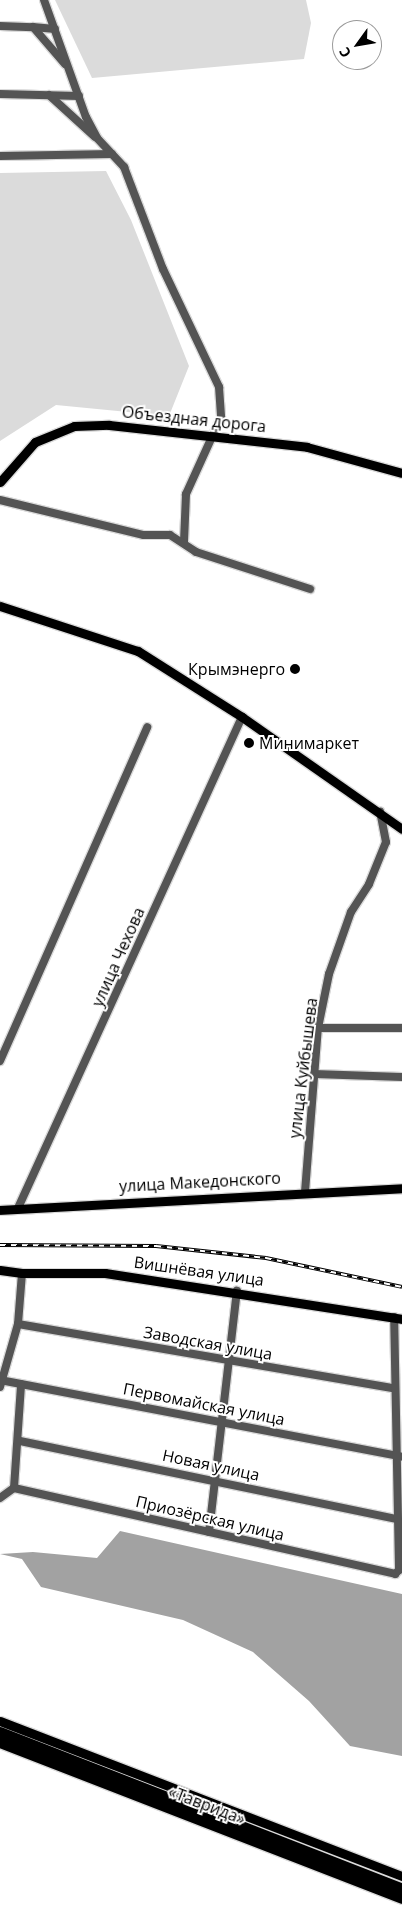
<!DOCTYPE html>
<meta charset="utf-8">
<style>
body{margin:0}
#map{position:relative;width:402px;height:1915px;overflow:hidden;background:#fff;font-family:"Open Sans",sans-serif}
div>[style]{position:absolute}
[style*='--x']{left:calc(var(--x)*1px);top:calc(var(--y)*1px);width:calc(var(--w)*1px);rotate:calc(var(--a)*1deg)}
.green>*{inset:0;background:#dbdbdb}
.water>*{inset:0;background:#a2a2a2}
.roads{filter:drop-shadow(1px 0 #dbdbdb) drop-shadow(-1px 0 #dbdbdb) drop-shadow(0 1px #dbdbdb) drop-shadow(0 -1px #dbdbdb)}
.minor>*{height:8px;margin:-4px;padding:0 4px;transform-origin:4px;border-radius:4px;background:#545454}
.major>*{height:9px;margin:-4.5px;padding:0 4.5px;transform-origin:4.5px;border-radius:4.5px;background:#000}
.highway>*{height:11px;margin:-5.5px;padding:0 5.5px;transform-origin:5.5px;border-radius:5.5px;background:#000}
.rail>*{height:4px;margin-top:-2px;transform-origin:0;background:repeating-linear-gradient(90deg,#fff 0 5.5px,#000 0 11px);box-sizing:border-box;border-block:1px solid #000}
.dots>*{width:14px;height:14px;translate:-50% -50%;box-sizing:border-box;border:2px solid #fff;border-radius:50%}
span{translate:-50% -50%;white-space:nowrap;text-align:center;line-height:1.15;-webkit-text-stroke:4px #fff;paint-order:stroke}
.street-label{font-size:16px;color:#000}
.poi-label{font-size:16px;color:#000}
.right{translate:-100% -50%;text-align:right}
.left{translate:0 -50%;text-align:left}
.north{position:absolute;left:332px;top:20px;width:50px;height:50px;box-sizing:border-box;background:#fff;border:1px solid #999;border-radius:50%;rotate:238deg;font-size:14px;font-weight:700;line-height:20px;text-align:center;color:#000}
.north::after{content:'';display:block;margin:auto;width:18px;height:22px;background:#000;clip-path:polygon(50% 0,100% 100%,50% 72%,0 100%)}
</style>
<div id="map">
<div class="green">
<div style="clip-path:polygon(55px 0,306px 0,311px 23px,304px 59px,92px 78px)"></div>
<div style="clip-path:polygon(106px 171px,131px 220px,189px 366px,169px 416px,56px 405px,0 441px,0 173px)"></div>
</div>
<div class="water">
<div style="clip-path:polygon(120px 1531px,402px 1594px,402px 1756px,350px 1746px,309px 1701px,253px 1652px,183px 1620px,41px 1587px,22px 1559px,0 1554px,33px 1552px,97px 1558px)"></div>
</div>
<div class="roads">
<div class="minor">
<div style="--x:44;--y:0;--w:124;--a:70.3"></div>
<div style="--x:86;--y:117;--w:24;--a:62"></div>
<div style="--x:97;--y:138;--w:40;--a:47"></div>
<div style="--x:124;--y:167;--w:109;--a:69.1"></div>
<div style="--x:163;--y:269;--w:131;--a:64.6"></div>
<div style="--x:219;--y:387;--w:30;--a:86"></div>
<div style="--x:221;--y:417;--w:85;--a:114.4"></div>
<div style="--x:186;--y:494;--w:48;--a:92.4"></div>
<div style="--x:0;--y:26;--w:33;--a:2"></div>
<div style="--x:33;--y:27;--w:49;--a:49.1"></div>
<div style="--x:33;--y:27;--w:22;--a:5"></div>
<div style="--x:0;--y:94;--w:79;--a:1.5"></div>
<div style="--x:49;--y:95;--w:62;--a:42.4"></div>
<div style="--x:0;--y:156;--w:112;--a:-1"></div>
<div style="--x:0;--y:500;--w:148;--a:13.7"></div>
<div style="--x:144;--y:535;--w:26;--a:0"></div>
<div style="--x:170;--y:535;--w:31;--a:33"></div>
<div style="--x:196;--y:552;--w:120;--a:18"></div>
<div style="--x:318;--y:1028;--w:84;--a:0"></div>
<div style="--x:0;--y:1061;--w:365;--a:-66.2"></div>
<div style="--x:314;--y:1074;--w:88;--a:2"></div>
<div style="--x:305;--y:1192;--w:165;--a:-85.5"></div>
<div style="--x:318;--y:1028;--w:55;--a:-78.5"></div>
<div style="--x:329;--y:974;--w:66;--a:-70.5"></div>
<div style="--x:351;--y:912;--w:33;--a:-57"></div>
<div style="--x:369;--y:884;--w:45;--a:-68"></div>
<div style="--x:386;--y:842;--w:31;--a:-101"></div>
<div style="--x:18;--y:1208;--w:540;--a:-65.48"></div>
<div style="--x:18;--y:1324;--w:381;--a:9.7"></div>
<div style="--x:0;--y:1380;--w:409;--a:10.8"></div>
<div style="--x:0;--y:1387;--w:66;--a:-74.1"></div>
<div style="--x:18;--y:1324;--w:51;--a:-85.5"></div>
<div style="--x:20;--y:1441;--w:385;--a:11.7"></div>
<div style="--x:14;--y:1488;--w:391;--a:12.7"></div>
<div style="--x:395;--y:1574;--w:6;--a:-45"></div>
<div style="--x:399;--y:1570;--w:253;--a:-91.1"></div>
<div style="--x:0;--y:1498;--w:17;--a:-36"></div>
<div style="--x:14;--y:1488;--w:104;--a:-86.1"></div>
<div style="--x:209;--y:1532;--w:243;--a:-83.4"></div>
</div>
<div class="major">
<div style="--x:0;--y:482;--w:53;--a:-48.8"></div>
<div style="--x:35;--y:442;--w:42;--a:-22.3"></div>
<div style="--x:74;--y:426;--w:35;--a:-2"></div>
<div style="--x:109;--y:425;--w:199;--a:6.3"></div>
<div style="--x:307;--y:447;--w:98;--a:15.3"></div>
<div style="--x:0;--y:606;--w:145;--a:18.1"></div>
<div style="--x:138;--y:651;--w:123;--a:32.4"></div>
<div style="--x:242;--y:717;--w:195;--a:35"></div>
<div style="--x:0;--y:1210;--w:403;--a:-3.1"></div>
<div style="--x:0;--y:1270;--w:22;--a:8"></div>
<div style="--x:22;--y:1273;--w:83;--a:0"></div>
<div style="--x:105;--y:1273;--w:301;--a:8.8"></div>
<div style="--x:0;--y:1721;--w:431;--a:21.1"></div>
</div>
<div class="highway">
<div style="--x:0;--y:1732;--w:432;--a:21.3"></div>
<div style="--x:0;--y:1742;--w:431;--a:21.2"></div>
</div>
</div>
<div class="rail">
<div style="--x:0;--y:1245;--w:156;--a:0.4"></div>
<div style="--x:156;--y:1246;--w:111;--a:6.2"></div>
<div style="--x:266;--y:1258;--w:139;--a:12"></div>
</div>
<div class="dots">
<div style="left:295px;top:669px;background:#000"></div>
<div style="left:249px;top:743px;background:#000"></div>
</div>
<div class="street-label">
<span style="left:194px;top:419px;rotate:6deg">Объездная дорога</span>
<span style="left:118px;top:957px;rotate:-66deg">улица Чехова</span>
<span style="left:303px;top:1068px;rotate:-83deg">улица Куйбышева</span>
<span style="left:200px;top:1182px;rotate:-3deg">улица Македонского</span>
<span style="left:199px;top:1271px;rotate:8deg">Вишнёвая улица</span>
<span style="left:208px;top:1343px;rotate:10deg">Заводская улица</span>
<span style="left:204px;top:1404px;rotate:11deg">Первомайская улица</span>
<span style="left:211px;top:1465px;rotate:12deg">Новая улица</span>
<span style="left:210px;top:1518px;rotate:13deg">Приозёрская улица</span>
<span style="left:207px;top:1805px;rotate:21deg">«Таврида»</span>
</div>
<div class="poi-label">
<span class="right" style="left:285px;top:669px">Крымэнерго</span>
<span class="left" style="left:259px;top:743px">Минимаркет</span>
</div>
<div class="north">С</div>
</div>
